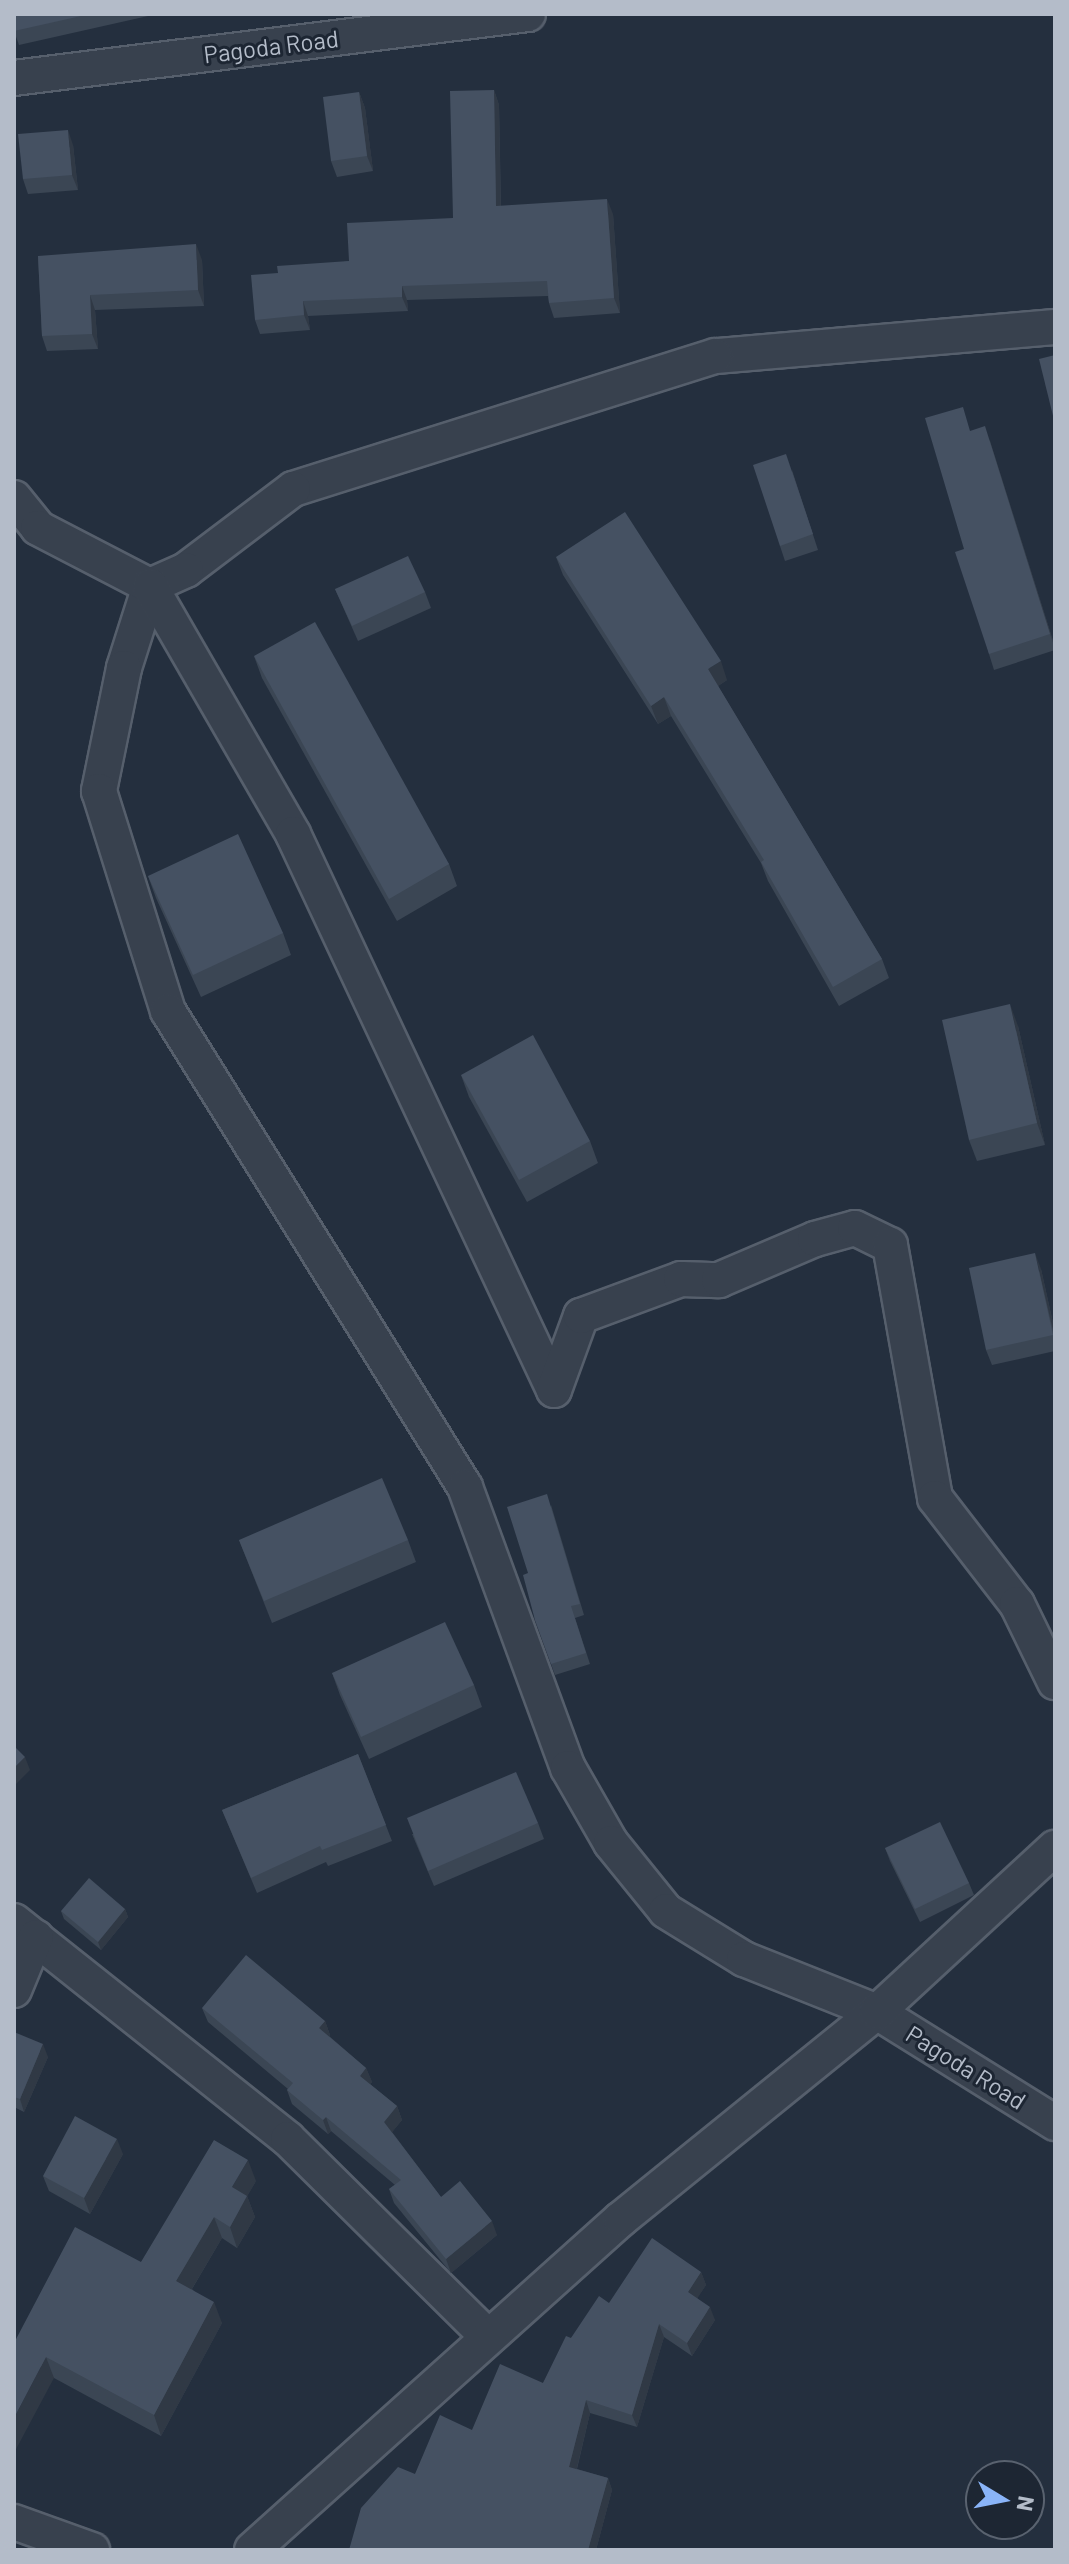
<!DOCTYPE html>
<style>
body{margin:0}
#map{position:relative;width:1069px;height:2564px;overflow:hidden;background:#242f3e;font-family:Barlow,sans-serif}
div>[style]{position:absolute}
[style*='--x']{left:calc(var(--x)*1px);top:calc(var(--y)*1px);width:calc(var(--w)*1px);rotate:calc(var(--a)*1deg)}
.roads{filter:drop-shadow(2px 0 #565f6c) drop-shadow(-2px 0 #565f6c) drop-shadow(0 2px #565f6c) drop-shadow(0 -2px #565f6c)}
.minor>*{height:34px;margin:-17px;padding:0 17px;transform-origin:17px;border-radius:17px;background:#38414e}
.wall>*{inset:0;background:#3b4654}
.shaded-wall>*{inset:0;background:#303945}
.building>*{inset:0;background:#455162}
span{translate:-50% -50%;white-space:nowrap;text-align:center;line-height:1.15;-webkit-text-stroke:6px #1d2633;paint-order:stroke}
.street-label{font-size:24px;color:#b4bcc9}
.frame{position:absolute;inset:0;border:16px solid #b4bcc9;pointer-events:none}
.north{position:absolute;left:965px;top:2460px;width:80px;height:80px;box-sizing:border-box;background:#1d2633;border:2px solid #59626f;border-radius:50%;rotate:100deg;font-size:22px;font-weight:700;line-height:32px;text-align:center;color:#b4bcc9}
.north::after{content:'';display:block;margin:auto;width:28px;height:36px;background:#8ab4f8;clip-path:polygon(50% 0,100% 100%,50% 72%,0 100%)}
</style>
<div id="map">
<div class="roads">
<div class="minor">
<div style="--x:14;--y:78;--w:518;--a:-7.1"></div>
<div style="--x:1055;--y:327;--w:341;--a:175.1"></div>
<div style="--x:715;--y:356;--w:442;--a:162.5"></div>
<div style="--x:293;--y:489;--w:134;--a:142.9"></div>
<div style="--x:186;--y:570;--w:39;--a:156"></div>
<div style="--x:150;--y:586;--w:86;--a:107.6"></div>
<div style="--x:124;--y:668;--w:126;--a:101.5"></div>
<div style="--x:99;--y:791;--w:231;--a:72.6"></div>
<div style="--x:168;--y:1011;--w:561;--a:58.04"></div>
<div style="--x:465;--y:1487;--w:299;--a:69.9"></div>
<div style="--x:568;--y:1768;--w:86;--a:60.2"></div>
<div style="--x:611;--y:1843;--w:87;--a:51"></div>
<div style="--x:666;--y:1911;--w:92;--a:31.6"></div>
<div style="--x:744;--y:1959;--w:143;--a:21.7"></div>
<div style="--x:877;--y:2012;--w:210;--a:31.9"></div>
<div style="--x:14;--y:498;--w:38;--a:51"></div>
<div style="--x:38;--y:528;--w:126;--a:27.4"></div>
<div style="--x:150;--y:586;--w:286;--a:60"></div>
<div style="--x:293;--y:834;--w:614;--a:64.85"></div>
<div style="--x:554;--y:1390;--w:79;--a:-70"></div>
<div style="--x:581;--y:1316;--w:107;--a:-20.3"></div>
<div style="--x:681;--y:1279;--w:38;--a:2"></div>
<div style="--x:719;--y:1280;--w:104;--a:-23.1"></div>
<div style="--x:815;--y:1239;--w:41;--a:-15.4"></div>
<div style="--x:855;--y:1228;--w:39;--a:26"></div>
<div style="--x:890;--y:1245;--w:257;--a:79.9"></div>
<div style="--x:935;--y:1498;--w:134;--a:52.3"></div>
<div style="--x:1017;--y:1604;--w:87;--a:64"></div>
<div style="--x:14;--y:1921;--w:350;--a:38.5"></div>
<div style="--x:288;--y:2139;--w:281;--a:44.7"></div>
<div style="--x:14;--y:1990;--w:57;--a:-67.5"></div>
<div style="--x:14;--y:2522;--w:83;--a:19.7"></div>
<div style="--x:252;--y:2550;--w:496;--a:-41.9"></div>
<div style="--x:621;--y:2219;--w:329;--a:-39"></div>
<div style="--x:877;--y:2012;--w:242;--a:-42.7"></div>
</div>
</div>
<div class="wall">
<div style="clip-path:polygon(14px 14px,157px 14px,19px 45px,14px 31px)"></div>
<div style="clip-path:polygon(494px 90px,499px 105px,501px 206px,613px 214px,620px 313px,554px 318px,549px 303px,548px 296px,407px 300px,408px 311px,308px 316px,310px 330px,260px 334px,255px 320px,278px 273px,349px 261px,453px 218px)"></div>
<div style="clip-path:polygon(359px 92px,365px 108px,373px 171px,337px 177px,331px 161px)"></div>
<div style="clip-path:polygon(73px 145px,78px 190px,28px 194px,23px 179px)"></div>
<div style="clip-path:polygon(38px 256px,202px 260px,204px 306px,95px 310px,98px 349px,47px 351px,42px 336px)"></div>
<div style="clip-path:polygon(971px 431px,990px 441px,1055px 647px,1055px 650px,994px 670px,989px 654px,964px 549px)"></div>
<div style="clip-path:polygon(792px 470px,818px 550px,785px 561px,780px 546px)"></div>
<div style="clip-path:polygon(556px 557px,727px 680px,718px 686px,882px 959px,889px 978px,839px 1006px,768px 881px,761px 863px,671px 716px,658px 724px,563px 575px)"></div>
<div style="clip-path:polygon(335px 589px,425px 592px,431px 608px,358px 641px)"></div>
<div style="clip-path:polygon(254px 656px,449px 864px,457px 886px,397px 921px,262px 678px)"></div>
<div style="clip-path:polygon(148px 876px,283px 933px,291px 955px,201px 997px,156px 898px)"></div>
<div style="clip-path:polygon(1018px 1026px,1045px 1145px,977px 1161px,969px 1140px)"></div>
<div style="clip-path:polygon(461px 1075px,590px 1141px,598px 1163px,527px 1202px,469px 1097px)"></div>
<div style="clip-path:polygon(1041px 1269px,1055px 1332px,1055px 1351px,992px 1365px,986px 1350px)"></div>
<div style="clip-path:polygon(551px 1505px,584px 1615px,575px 1618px,590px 1664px,555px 1675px,535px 1620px,528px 1573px)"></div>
<div style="clip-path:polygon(239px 1540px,408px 1540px,416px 1562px,272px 1623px)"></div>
<div style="clip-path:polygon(332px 1673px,474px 1685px,482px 1707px,369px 1759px,340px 1695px)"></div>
<div style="clip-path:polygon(358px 1754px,392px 1841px,328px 1866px,326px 1862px,257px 1893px,222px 1810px)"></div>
<div style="clip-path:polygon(538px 1823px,544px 1839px,434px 1886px,412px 1834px)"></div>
<div style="clip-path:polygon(885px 1848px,969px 1883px,974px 1895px,920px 1922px,890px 1861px)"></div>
<div style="clip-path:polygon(125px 1909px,128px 1917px,101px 1950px,64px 1919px,61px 1911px)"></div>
<div style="clip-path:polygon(202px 2008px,325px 2021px,330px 2035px,329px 2036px,366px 2068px,372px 2082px,370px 2084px,397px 2106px,402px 2120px,392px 2132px,441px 2197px,497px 2235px,451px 2273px,394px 2203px,389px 2189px,395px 2185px,331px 2131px,328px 2134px,292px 2104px,287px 2090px,288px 2089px,208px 2022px)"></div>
<div style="clip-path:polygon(14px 2032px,48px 2057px,24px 2112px,14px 2107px)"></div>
<div style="clip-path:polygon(123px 2154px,90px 2214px,49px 2191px,43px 2176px)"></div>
<div style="clip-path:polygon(256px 2181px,247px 2196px,255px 2217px,237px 2248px,222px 2238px,192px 2289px,222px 2323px,161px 2436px,54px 2378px,14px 2343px,141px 2262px)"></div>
<div style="clip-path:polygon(701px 2272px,706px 2285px,697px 2298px,715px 2320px,692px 2356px,664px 2337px,637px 2427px,590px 2413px,577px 2469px,608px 2478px,612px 2490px,596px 2550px,349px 2550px,415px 2474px,472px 2430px,543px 2383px,571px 2338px,609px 2303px)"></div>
</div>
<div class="shaded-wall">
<div style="clip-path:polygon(494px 90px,499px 105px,501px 221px,496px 206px)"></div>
<div style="clip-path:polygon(359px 92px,365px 108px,373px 171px,367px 156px)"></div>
<div style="clip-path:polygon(68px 130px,73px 145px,78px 190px,72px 175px)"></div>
<div style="clip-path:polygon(607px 199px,613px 214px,620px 313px,614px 298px)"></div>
<div style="clip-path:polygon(196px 244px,202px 260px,204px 306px,198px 290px)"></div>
<div style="clip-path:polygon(402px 286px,407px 300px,408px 311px,402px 297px)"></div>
<div style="clip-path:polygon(90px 295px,95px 310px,98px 349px,92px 334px)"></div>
<div style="clip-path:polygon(303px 301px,308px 316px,310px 330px,304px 315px)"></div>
<div style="clip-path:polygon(985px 426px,990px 441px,1055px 648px,1050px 634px)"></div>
<div style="clip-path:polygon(721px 661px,727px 680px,715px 688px,708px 669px)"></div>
<div style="clip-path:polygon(664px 697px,671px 716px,658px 724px,651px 706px)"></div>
<div style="clip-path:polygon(1010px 1004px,1018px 1026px,1045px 1145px,1037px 1123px)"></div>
<div style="clip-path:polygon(1035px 1253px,1041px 1269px,1055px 1332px,1055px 1339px)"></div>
<div style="clip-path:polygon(25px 1757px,30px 1770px,14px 1786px,14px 1768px)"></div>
<div style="clip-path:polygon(125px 1909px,128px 1917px,101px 1950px,98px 1942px)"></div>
<div style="clip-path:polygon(325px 2021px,330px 2035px,324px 2042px,319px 2028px)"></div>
<div style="clip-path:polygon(43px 2044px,48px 2057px,24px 2112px,20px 2099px)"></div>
<div style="clip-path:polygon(366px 2068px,372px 2082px,365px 2090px,360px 2076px)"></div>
<div style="clip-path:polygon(397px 2106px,402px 2120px,389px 2136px,384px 2122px)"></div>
<div style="clip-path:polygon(326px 2117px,331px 2131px,328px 2134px,323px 2120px)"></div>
<div style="clip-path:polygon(117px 2139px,123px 2154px,90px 2214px,84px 2198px)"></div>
<div style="clip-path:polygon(248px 2160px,256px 2181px,240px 2209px,232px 2187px)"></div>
<div style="clip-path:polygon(247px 2196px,255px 2217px,237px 2248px,230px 2227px)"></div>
<div style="clip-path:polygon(214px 2217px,222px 2238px,184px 2302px,176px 2281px)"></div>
<div style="clip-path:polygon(492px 2221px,497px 2235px,451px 2273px,446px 2259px)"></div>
<div style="clip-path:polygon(701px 2272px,706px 2285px,693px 2305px,688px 2292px)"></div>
<div style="clip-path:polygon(214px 2302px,222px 2323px,161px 2436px,154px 2415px)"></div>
<div style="clip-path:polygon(710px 2307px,715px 2320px,692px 2356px,687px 2343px)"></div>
<div style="clip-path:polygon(659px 2324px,664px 2337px,637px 2427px,632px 2415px)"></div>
<div style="clip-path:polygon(46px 2357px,54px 2378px,14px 2453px,14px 2418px)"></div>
<div style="clip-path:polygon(586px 2400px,590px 2413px,574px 2480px,569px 2467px)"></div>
<div style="clip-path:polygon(608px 2478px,612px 2490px,596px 2550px,588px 2550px)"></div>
</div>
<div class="building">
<div style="clip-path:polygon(14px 14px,90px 14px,14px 31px)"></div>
<div style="clip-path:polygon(494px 90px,496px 206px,607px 199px,614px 298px,549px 303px,547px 281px,402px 286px,402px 297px,303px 301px,304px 315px,255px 320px,251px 275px,278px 273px,277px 266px,349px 261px,347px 223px,453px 218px,450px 91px)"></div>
<div style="clip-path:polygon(359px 92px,367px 156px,331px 161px,323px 97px)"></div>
<div style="clip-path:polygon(68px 130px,72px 175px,23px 179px,18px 134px)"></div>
<div style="clip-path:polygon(196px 244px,198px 290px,90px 295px,92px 334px,42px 336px,38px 256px)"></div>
<div style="clip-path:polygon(1055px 355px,1055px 424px,1039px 359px)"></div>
<div style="clip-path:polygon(963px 407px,970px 431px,985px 426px,1050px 634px,989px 654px,955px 552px,964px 549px,925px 418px)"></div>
<div style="clip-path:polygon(786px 454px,813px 534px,780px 546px,753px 465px)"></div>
<div style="clip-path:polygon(625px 512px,721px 661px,708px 669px,882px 959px,833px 987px,761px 862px,764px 860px,664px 697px,651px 706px,556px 557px)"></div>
<div style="clip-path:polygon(408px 556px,425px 592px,352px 626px,335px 589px)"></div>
<div style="clip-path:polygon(315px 622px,449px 864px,389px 899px,254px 656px)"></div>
<div style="clip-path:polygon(238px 834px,283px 933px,193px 975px,148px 876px)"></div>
<div style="clip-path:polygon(1010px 1004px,1037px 1123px,969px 1140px,942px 1020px)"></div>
<div style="clip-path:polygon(533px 1035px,590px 1141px,519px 1180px,461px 1075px)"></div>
<div style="clip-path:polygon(1035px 1253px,1053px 1335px,986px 1350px,969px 1268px)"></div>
<div style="clip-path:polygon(382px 1478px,408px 1540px,264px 1601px,239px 1540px)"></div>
<div style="clip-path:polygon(547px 1494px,580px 1604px,571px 1606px,586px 1653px,551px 1664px,535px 1620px,523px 1575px,528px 1573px,507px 1507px)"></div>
<div style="clip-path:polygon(445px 1622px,474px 1685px,361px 1737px,332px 1673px)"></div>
<div style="clip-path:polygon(14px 1746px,25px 1757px,14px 1768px)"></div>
<div style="clip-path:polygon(358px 1754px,386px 1825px,322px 1850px,320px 1846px,251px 1878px,222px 1810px)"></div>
<div style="clip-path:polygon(516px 1772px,538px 1823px,428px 1871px,407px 1818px)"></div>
<div style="clip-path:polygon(940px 1822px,969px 1883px,915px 1909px,885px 1848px)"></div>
<div style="clip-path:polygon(89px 1878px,125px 1909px,98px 1942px,61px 1911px)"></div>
<div style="clip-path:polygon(246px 1955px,325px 2021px,319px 2028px,366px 2068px,360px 2076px,397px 2106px,384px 2122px,441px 2197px,460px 2181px,492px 2221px,446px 2259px,389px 2189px,401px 2180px,326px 2117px,323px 2120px,287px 2090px,293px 2083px,202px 2008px)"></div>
<div style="clip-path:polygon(14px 2032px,43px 2044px,20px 2099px,14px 2097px)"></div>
<div style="clip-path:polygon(75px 2116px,117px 2139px,84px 2198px,43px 2176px)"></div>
<div style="clip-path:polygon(214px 2140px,248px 2160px,232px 2187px,247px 2196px,230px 2227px,214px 2217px,176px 2281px,214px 2302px,154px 2415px,46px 2357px,14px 2418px,14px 2343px,75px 2227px,141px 2262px)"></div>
<div style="clip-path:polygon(652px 2238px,701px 2272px,688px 2292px,710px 2307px,687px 2343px,659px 2324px,632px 2415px,586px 2400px,569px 2467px,608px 2478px,588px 2550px,349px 2550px,361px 2508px,398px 2467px,415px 2474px,440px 2415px,472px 2430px,500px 2364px,543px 2383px,566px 2336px,571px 2338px,599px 2296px,609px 2303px)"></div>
</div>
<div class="street-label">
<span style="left:271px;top:46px;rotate:-7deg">Pagoda Road</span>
<span style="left:966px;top:2067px;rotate:32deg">Pagoda Road</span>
</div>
<div class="frame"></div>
<div class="north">N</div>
</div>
